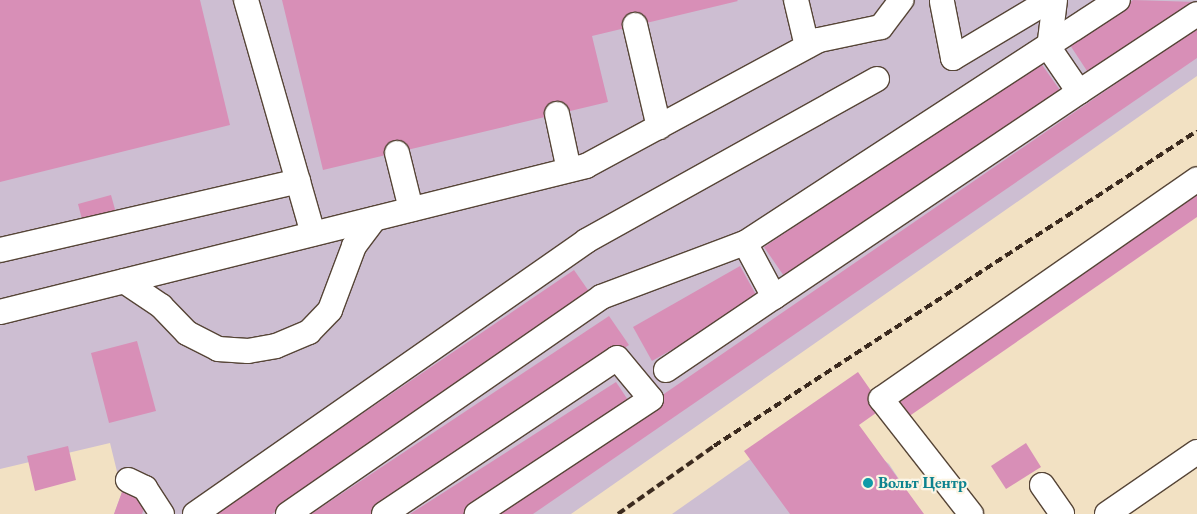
<!DOCTYPE html>
<meta charset="utf-8">
<style>
body{margin:0}
#map{position:relative;width:1197px;height:514px;overflow:hidden;background:#f2e1c3;font-family:"EB Garamond",serif}
div>[style]{position:absolute}
[style*='--x']{left:calc(var(--x)*1px);top:calc(var(--y)*1px);width:calc(var(--w)*1px);rotate:calc(var(--a)*1deg)}
.industrial>*{inset:0;background:#cdbed2}
.building>*{inset:0;background:#d88fb7}
.roads{filter:drop-shadow(1px 0 #564537) drop-shadow(-1px 0 #564537) drop-shadow(0 1px #564537) drop-shadow(0 -1px #564537)}
.minor>*{height:24px;margin:-12px;padding:0 12px;transform-origin:12px;border-radius:12px;background:#fff}
.rail>*{height:4px;margin-top:-2px;transform-origin:0;background:repeating-linear-gradient(90deg,#3b2a1e 0 8px,transparent 0 12px)}
.dots>*{width:14px;height:14px;translate:-50% -50%;box-sizing:border-box;border:2px solid #fcf5e5;border-radius:50%}
span{translate:-50% -50%;white-space:nowrap;text-align:center;line-height:1.15;-webkit-text-stroke:4.5px #fcf5e5;paint-order:stroke}
.culture-label{font-size:16px;color:#0d838f;font-weight:700}
.left{translate:0 -50%;text-align:left}
</style>
<div id="map">
<div class="industrial">
<div style="clip-path:polygon(0 0,1197px 0,1197px 76px,571px 514px,114px 514px,122px 492px,110px 443px,0 469px)"></div>
<div style="clip-path:polygon(819px 411px,889px 464px,922px 514px,672px 514px)"></div>
</div>
<div class="building">
<div style="clip-path:polygon(0 0,200px 0,230px 125px,0 182px)"></div>
<div style="clip-path:polygon(282px 0,737px 0,738px 1px,592px 36px,608px 102px,323px 170px)"></div>
<div style="clip-path:polygon(1133px 0,1197px 2px,1089px 74px,1068px 42px)"></div>
<div style="clip-path:polygon(1197px 28px,1197px 58px,533px 514px,489px 514px)"></div>
<div style="clip-path:polygon(1040px 62px,1062px 93px,786px 279px,764px 247px)"></div>
<div style="clip-path:polygon(1197px 192px,1197px 217px,908px 417px,896px 400px)"></div>
<div style="clip-path:polygon(111px 195px,116px 213px,83px 223px,78px 204px)"></div>
<div style="clip-path:polygon(740px 266px,759px 300px,652px 361px,633px 327px)"></div>
<div style="clip-path:polygon(574px 270px,595px 300px,272px 514px,214px 514px)"></div>
<div style="clip-path:polygon(609px 316px,629px 345px,371px 514px,311px 514px)"></div>
<div style="clip-path:polygon(137px 341px,156px 411px,109px 423px,91px 353px)"></div>
<div style="clip-path:polygon(858px 372px,883px 408px,859px 425px,924px 514px,790px 514px,744px 451px)"></div>
<div style="clip-path:polygon(616px 382px,636px 412px,474px 514px,410px 514px)"></div>
<div style="clip-path:polygon(1026px 443px,1041px 467px,1006px 489px,991px 466px)"></div>
<div style="clip-path:polygon(68px 446px,76px 480px,35px 491px,27px 456px)"></div>
<div style="clip-path:polygon(122px 492px,147px 501px,142px 514px,114px 514px)"></div>
</div>
<div class="roads">
<div class="minor">
<div style="--x:246;--y:0;--w:243;--a:74"></div>
<div style="--x:796;--y:0;--w:47;--a:76.6"></div>
<div style="--x:1055;--y:0;--w:48;--a:97.1"></div>
<div style="--x:1049;--y:48;--w:53;--a:55.7"></div>
<div style="--x:1079;--y:92;--w:141;--a:-33.5"></div>
<div style="--x:942;--y:2;--w:57;--a:78.9"></div>
<div style="--x:953;--y:58;--w:113;--a:-30.9"></div>
<div style="--x:635;--y:25;--w:105;--a:76.8"></div>
<div style="--x:557;--y:114;--w:57;--a:77.9"></div>
<div style="--x:397;--y:153;--w:58;--a:76"></div>
<div style="--x:0;--y:250;--w:306;--a:-13"></div>
<div style="--x:124;--y:281;--w:45;--a:34"></div>
<div style="--x:161;--y:306;--w:37;--a:46"></div>
<div style="--x:187;--y:333;--w:35;--a:27"></div>
<div style="--x:218;--y:349;--w:30;--a:4"></div>
<div style="--x:248;--y:351;--w:28;--a:-10"></div>
<div style="--x:276;--y:346;--w:36;--a:-23"></div>
<div style="--x:309;--y:332;--w:30;--a:-46"></div>
<div style="--x:330;--y:310;--w:68;--a:-69.4"></div>
<div style="--x:354;--y:246;--w:34;--a:-53"></div>
<div style="--x:774;--y:297;--w:367;--a:-33.9"></div>
<div style="--x:0;--y:312;--w:604;--a:-13.99"></div>
<div style="--x:586;--y:166;--w:265;--a:-28.4"></div>
<div style="--x:819;--y:40;--w:63;--a:-11.8"></div>
<div style="--x:881;--y:27;--w:34;--a:-53"></div>
<div style="--x:666;--y:370;--w:130;--a:-34.1"></div>
<div style="--x:774;--y:297;--w:61;--a:-118.2"></div>
<div style="--x:128;--y:480;--w:19;--a:25"></div>
<div style="--x:145;--y:488;--w:31;--a:57"></div>
<div style="--x:1042;--y:485;--w:35;--a:55"></div>
<div style="--x:195;--y:514;--w:477;--a:-34.9"></div>
<div style="--x:586;--y:241;--w:333;--a:-29.1"></div>
<div style="--x:288;--y:514;--w:381;--a:-34.7"></div>
<div style="--x:601;--y:297;--w:154;--a:-20.6"></div>
<div style="--x:745;--y:243;--w:445;--a:-33.1"></div>
<div style="--x:384;--y:514;--w:280;--a:-33.8"></div>
<div style="--x:617;--y:358;--w:53;--a:50.3"></div>
<div style="--x:651;--y:399;--w:209;--a:146.5"></div>
<div style="--x:971;--y:514;--w:146;--a:-128"></div>
<div style="--x:881;--y:399;--w:385;--a:-34.8"></div>
<div style="--x:1107;--y:514;--w:109;--a:-34.6"></div>
</div>
</div>
<div class="rail">
<div style="--x:618;--y:514;--w:118;--a:-35.3"></div>
<div style="--x:714;--y:446;--w:577;--a:-33.11"></div>
</div>
<div class="dots">
<div style="left:868px;top:483px;background:#0f9aa8"></div>
</div>
<div class="culture-label">
<span class="left" style="left:878px;top:483px">Вольт Центр</span>
</div>
</div>
